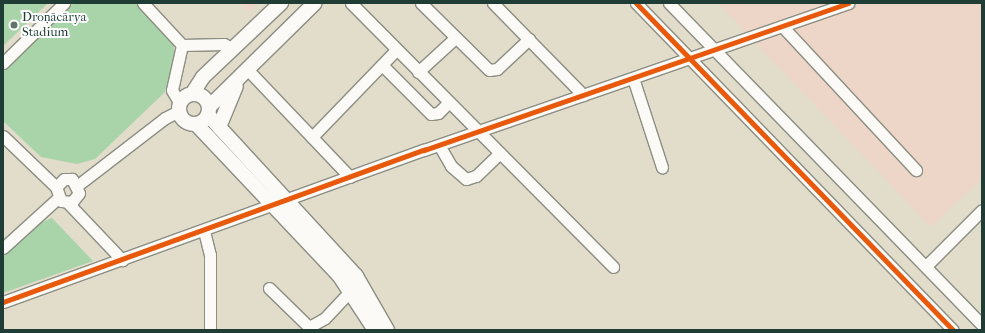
<!DOCTYPE html>
<meta charset="utf-8">
<style>
body{margin:0}
#map{position:relative;width:985px;height:333px;overflow:hidden;background:#e2dcca;font-family:"IM FELL French Canon",serif}
div>[style]{position:absolute}
[style*='--x']{left:calc(var(--x)*1px);top:calc(var(--y)*1px);width:calc(var(--w)*1px);rotate:calc(var(--a)*1deg)}
.built>*{inset:0;background:#edd6c7}
.green>*{inset:0;background:#a9d4aa}
.roads{filter:drop-shadow(1px 0 #8c8e83) drop-shadow(-1px 0 #8c8e83) drop-shadow(0 1px #8c8e83) drop-shadow(0 -1px #8c8e83)}
.minor>*{height:11px;margin:-5.5px;padding:0 5.5px;transform-origin:5.5px;border-radius:5.5px;background:#fbfaf7}
.major>*{height:14px;margin:-7px;padding:0 7px;transform-origin:7px;border-radius:7px;background:#fbfaf7}
.major>.ring{margin:-7px;padding:0;box-sizing:content-box;background:none;border:14px solid #fbfaf7;border-radius:50%}
.cycleway>*{height:5px;margin:-2.5px;padding:0 2.5px;transform-origin:2.5px;border-radius:2.5px;background:#e8590c}
.dots>*{width:11px;height:11px;translate:-50% -50%;box-sizing:border-box;border:2px solid #fff;border-radius:50%}
span{translate:-50% -50%;white-space:nowrap;text-align:center;line-height:1.15;-webkit-text-stroke:4px #fff;paint-order:stroke}
.poi-label{font-size:13px;color:#1f3d34}
.left{translate:0 -50%;text-align:left}
.frame{position:absolute;inset:0;border:4px solid #1f3d34;pointer-events:none}
</style>
<div id="map">
<div class="built">
<div style="clip-path:polygon(241px 3px,258px 3px,249px 12px)"></div>
<div style="clip-path:polygon(718px 3px,982px 3px,982px 178px,931px 227px)"></div>
</div>
<div class="green">
<div style="clip-path:polygon(3px 3px,48px 3px,3px 46px)"></div>
<div style="clip-path:polygon(74px 3px,137px 3px,173px 40px,175px 57px,165px 92px,95px 159px,77px 164px,41px 157px,3px 121px,3px 71px)"></div>
<div style="clip-path:polygon(52px 218px,93px 261px,3px 293px,3px 257px,38px 224px)"></div>
</div>
<div class="roads">
<div class="minor">
<div style="--x:143;--y:3;--w:57;--a:47.1"></div>
<div style="--x:182;--y:45;--w:42;--a:-1.4"></div>
<div style="--x:224;--y:44;--w:9;--a:32"></div>
<div style="--x:351;--y:3;--w:372;--a:45.2"></div>
<div style="--x:421;--y:3;--w:95;--a:44.6"></div>
<div style="--x:489;--y:70;--w:8;--a:-7"></div>
<div style="--x:497;--y:69;--w:44;--a:-43.2"></div>
<div style="--x:493;--y:3;--w:129;--a:45.6"></div>
<div style="--x:636;--y:3;--w:455;--a:45.9"></div>
<div style="--x:669;--y:3;--w:449;--a:45.8"></div>
<div style="--x:782;--y:26;--w:197;--a:47.1"></div>
<div style="--x:3;--y:63;--w:86;--a:-44.5"></div>
<div style="--x:382;--y:65;--w:69;--a:45"></div>
<div style="--x:431;--y:114;--w:7;--a:-8"></div>
<div style="--x:438;--y:113;--w:14;--a:-45"></div>
<div style="--x:247;--y:69;--w:149;--a:46.4"></div>
<div style="--x:418;--y:72;--w:49;--a:-42.5"></div>
<div style="--x:633;--y:78;--w:94;--a:72"></div>
<div style="--x:180;--y:104;--w:16;--a:-120"></div>
<div style="--x:172;--y:90;--w:46;--a:-77.5"></div>
<div style="--x:3;--y:136;--w:74;--a:43.9"></div>
<div style="--x:56;--y:187;--w:15;--a:70"></div>
<div style="--x:61;--y:201;--w:11;--a:5"></div>
<div style="--x:72;--y:202;--w:11;--a:-52"></div>
<div style="--x:79;--y:193;--w:16;--a:-117"></div>
<div style="--x:72;--y:179;--w:8;--a:180"></div>
<div style="--x:64;--y:179;--w:11;--a:135"></div>
<div style="--x:312;--y:137;--w:121;--a:-46"></div>
<div style="--x:439;--y:145;--w:24;--a:60"></div>
<div style="--x:451;--y:166;--w:20;--a:41"></div>
<div style="--x:466;--y:179;--w:10;--a:-17"></div>
<div style="--x:476;--y:176;--w:32;--a:-44"></div>
<div style="--x:78;--y:185;--w:110;--a:-37.6"></div>
<div style="--x:165;--y:118;--w:16;--a:-27"></div>
<div style="--x:68;--y:203;--w:79;--a:46.5"></div>
<div style="--x:204;--y:231;--w:25;--a:76"></div>
<div style="--x:210;--y:255;--w:75;--a:90"></div>
<div style="--x:3;--y:248;--w:74;--a:-42.3"></div>
<div style="--x:926;--y:266;--w:79;--a:-45"></div>
<div style="--x:269;--y:288;--w:56;--a:44.3"></div>
<div style="--x:309;--y:327;--w:18;--a:-29"></div>
<div style="--x:325;--y:318;--w:38;--a:-47"></div>
<div style="--x:3;--y:302;--w:448;--a:-19.9"></div>
<div style="--x:424;--y:150;--w:449;--a:-19.1"></div>
</div>
<div class="major">
<div style="--x:192;--y:94;--w:20;--a:-57"></div>
<div style="--x:203;--y:77;--w:108;--a:-43.5"></div>
<div class="ring" style="left:179px;top:94px;width:16px;height:16px"></div>
<div style="--x:209;--y:107;--w:148;--a:-44.5"></div>
<div style="--x:208;--y:115;--w:219;--a:47.4"></div>
<div style="--x:356;--y:276;--w:62;--a:60.1"></div>
<div style="--x:196;--y:124;--w:208;--a:46.6"></div>
<div style="--x:339;--y:275;--w:66;--a:56.8"></div>
<div style="--x:219;--y:127;--w:44;--a:-67.5"></div>
</div>
</div>
<div class="cycleway">
<div style="--x:636;--y:3;--w:455;--a:45.9"></div>
<div style="--x:3;--y:302;--w:448;--a:-19.9"></div>
<div style="--x:424;--y:150;--w:449;--a:-19.1"></div>
</div>
<div class="dots">
<div style="left:14px;top:25px;background:#637568"></div>
</div>
<div class="poi-label">
<span class="left" style="left:22px;top:25px">Droṇācārya<br>Stadium</span>
</div>
<div class="frame"></div>
</div>
